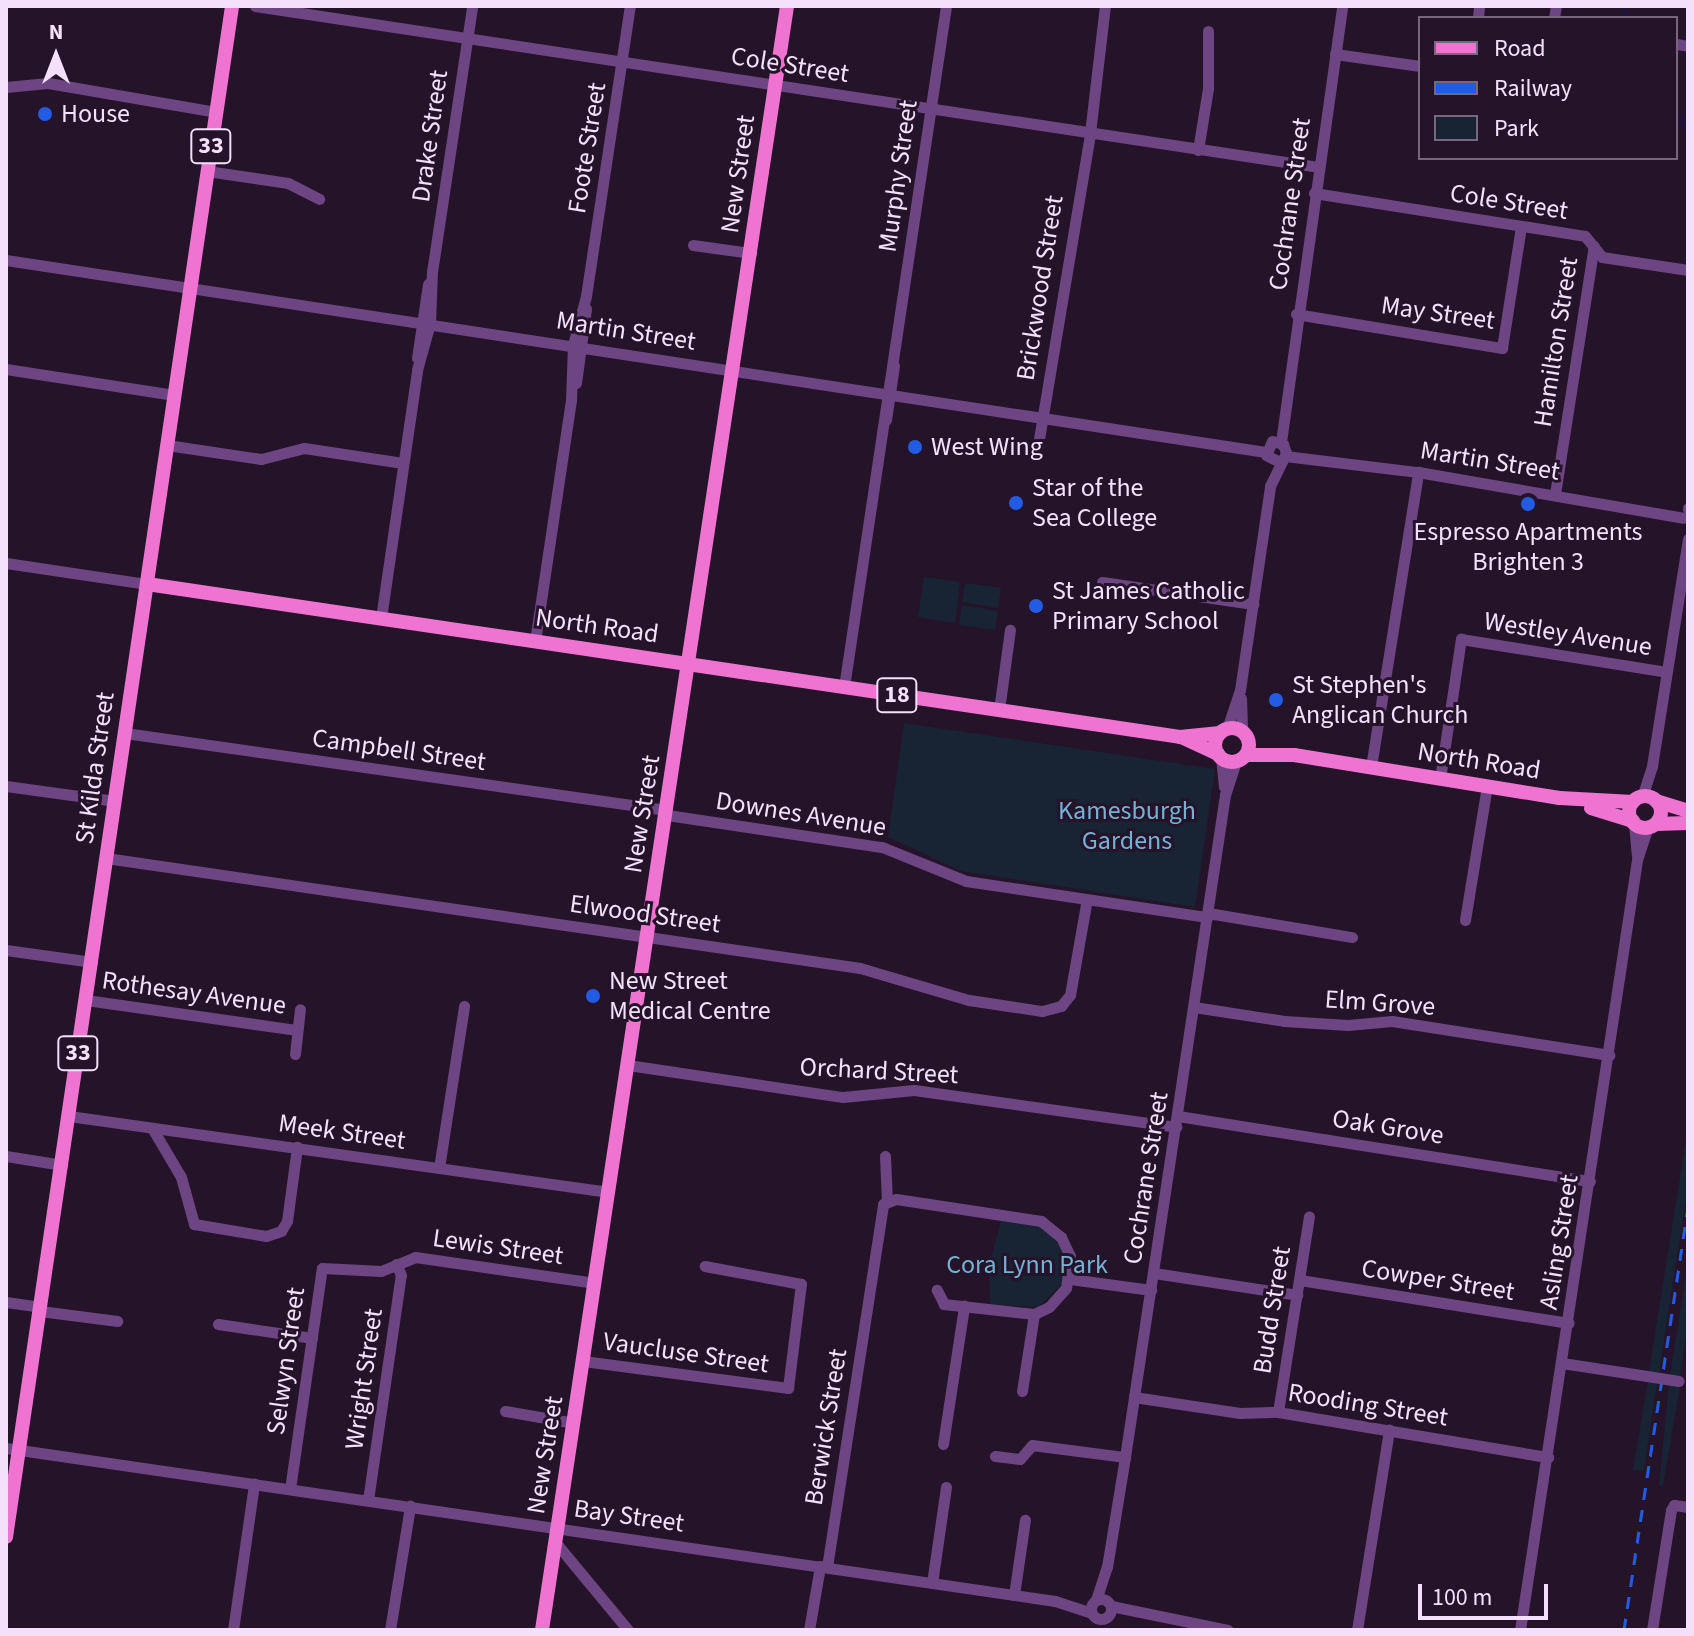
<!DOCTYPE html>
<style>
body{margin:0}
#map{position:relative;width:1694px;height:1636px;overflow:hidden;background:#251429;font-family:"Source Sans 3",sans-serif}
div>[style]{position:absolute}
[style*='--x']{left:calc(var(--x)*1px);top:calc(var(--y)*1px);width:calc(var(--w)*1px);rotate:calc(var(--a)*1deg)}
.green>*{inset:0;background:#182333}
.stream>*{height:3px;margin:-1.5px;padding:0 1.5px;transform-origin:1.5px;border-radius:1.5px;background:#1e1245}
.minor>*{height:11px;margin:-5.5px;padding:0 5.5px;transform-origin:5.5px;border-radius:5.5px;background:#6d4583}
.minor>.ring{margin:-5.5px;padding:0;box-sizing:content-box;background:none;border:11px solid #6d4583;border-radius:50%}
.major>*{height:14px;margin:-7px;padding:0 7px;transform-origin:7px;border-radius:7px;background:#ef74d2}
.major>.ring{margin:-7px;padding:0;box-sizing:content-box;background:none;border:14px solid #ef74d2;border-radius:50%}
.rail>*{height:3px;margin-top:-1.5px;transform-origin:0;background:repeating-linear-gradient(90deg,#225ce5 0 12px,transparent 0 22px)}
.minor-bridge>*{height:11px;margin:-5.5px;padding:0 5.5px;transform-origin:5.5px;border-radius:5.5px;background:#6d4583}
.dots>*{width:22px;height:22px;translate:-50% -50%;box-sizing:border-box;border:4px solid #251429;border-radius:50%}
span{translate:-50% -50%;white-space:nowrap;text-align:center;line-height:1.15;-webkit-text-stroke:6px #251429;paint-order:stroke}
.shield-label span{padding:2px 6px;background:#251429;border:2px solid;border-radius:6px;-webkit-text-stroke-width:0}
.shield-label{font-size:24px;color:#f4e0fb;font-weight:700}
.street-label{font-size:26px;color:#f4e0fb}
.poi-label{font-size:26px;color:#f4e0fb}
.left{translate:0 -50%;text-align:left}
.park-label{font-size:26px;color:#73b2d4}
.frame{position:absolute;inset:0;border:8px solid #f4e0fb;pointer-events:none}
.legend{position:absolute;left:1418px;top:16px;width:260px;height:144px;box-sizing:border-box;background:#251429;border:2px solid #78667d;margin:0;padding:10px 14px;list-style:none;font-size:24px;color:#f4e0fb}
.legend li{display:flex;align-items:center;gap:16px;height:40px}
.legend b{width:40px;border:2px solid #78667d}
.north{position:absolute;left:16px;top:16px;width:80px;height:80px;-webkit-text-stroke:6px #251429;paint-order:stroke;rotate:0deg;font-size:22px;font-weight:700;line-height:32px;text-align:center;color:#f4e0fb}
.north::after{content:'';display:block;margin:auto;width:28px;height:36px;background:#f4e0fb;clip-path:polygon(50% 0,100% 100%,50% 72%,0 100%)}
.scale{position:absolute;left:1418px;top:1584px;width:130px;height:36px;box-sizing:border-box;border:4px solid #f4e0fb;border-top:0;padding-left:10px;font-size:24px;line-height:28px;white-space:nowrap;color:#f4e0fb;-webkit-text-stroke:6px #251429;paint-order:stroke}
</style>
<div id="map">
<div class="green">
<div style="clip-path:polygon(924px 577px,960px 582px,955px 623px,918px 617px)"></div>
<div style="clip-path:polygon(965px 583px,1001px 588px,998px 608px,962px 602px)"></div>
<div style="clip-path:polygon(962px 605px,998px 611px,995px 630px,959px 625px)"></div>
<div style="clip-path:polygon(904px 723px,1215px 769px,1195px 907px,961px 871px,888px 837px)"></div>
<div style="clip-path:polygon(1688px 1127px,1688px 1185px,1659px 1373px,1649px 1371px)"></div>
<div style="clip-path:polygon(1001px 1220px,1039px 1226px,1055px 1237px,1064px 1254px,1062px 1284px,1038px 1307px,990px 1305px,989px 1267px)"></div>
<div style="clip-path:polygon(1688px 1262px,1688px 1320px,1680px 1376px,1670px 1375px)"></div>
<div style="clip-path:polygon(1648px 1380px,1657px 1382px,1644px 1471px,1633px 1470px)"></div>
<div style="clip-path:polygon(1669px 1384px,1680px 1386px,1663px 1486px,1659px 1485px)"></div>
</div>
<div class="stream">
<div style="--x:1622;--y:6;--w:13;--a:67"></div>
<div style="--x:1676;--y:113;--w:23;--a:59"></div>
</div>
<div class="minor">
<div style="--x:255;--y:6;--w:1075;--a:8.61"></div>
<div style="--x:1478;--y:18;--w:12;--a:-85"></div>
<div style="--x:1554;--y:18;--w:12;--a:-81"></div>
<div style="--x:1676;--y:44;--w:12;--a:9"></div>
<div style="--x:1335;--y:54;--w:86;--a:8"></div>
<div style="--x:6;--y:87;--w:42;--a:-5.4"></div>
<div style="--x:48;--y:83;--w:170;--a:9.8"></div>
<div style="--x:1198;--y:150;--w:63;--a:-80.8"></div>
<div style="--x:1208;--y:88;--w:57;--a:-90"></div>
<div style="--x:207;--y:171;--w:82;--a:8.4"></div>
<div style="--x:288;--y:183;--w:35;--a:27"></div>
<div style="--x:1314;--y:193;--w:274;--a:9"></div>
<div style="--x:1585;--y:236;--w:27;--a:51"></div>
<div style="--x:1602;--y:257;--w:87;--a:8.6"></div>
<div style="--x:693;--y:245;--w:59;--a:7.9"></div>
<div style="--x:6;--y:260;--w:1274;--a:8.67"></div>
<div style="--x:1296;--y:314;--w:209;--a:9.4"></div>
<div style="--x:1502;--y:348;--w:122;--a:-81.1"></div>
<div style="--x:417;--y:358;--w:75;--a:-81.5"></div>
<div style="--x:6;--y:369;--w:170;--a:8.8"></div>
<div style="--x:576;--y:383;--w:75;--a:-82.3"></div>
<div style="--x:886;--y:420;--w:55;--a:-81.6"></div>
<div style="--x:1281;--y:442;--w:440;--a:-82"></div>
<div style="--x:167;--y:445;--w:95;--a:8.5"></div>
<div style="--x:261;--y:459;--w:44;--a:-14.3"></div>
<div style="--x:304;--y:448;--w:100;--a:8.6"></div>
<div style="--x:1038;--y:445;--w:316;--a:-80.5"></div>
<div style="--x:1090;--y:133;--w:128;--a:-83.3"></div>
<div style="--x:1285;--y:456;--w:134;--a:6.9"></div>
<div style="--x:1418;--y:472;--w:269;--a:9.8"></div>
<div style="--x:1555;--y:494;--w:251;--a:-81.1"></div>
<div style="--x:1688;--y:509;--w:1;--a:-90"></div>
<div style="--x:6;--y:563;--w:143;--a:8.5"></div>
<div style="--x:1102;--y:582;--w:153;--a:8.3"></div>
<div style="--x:381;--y:618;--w:251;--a:-81.7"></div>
<div style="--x:417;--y:370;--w:49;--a:-74.5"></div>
<div style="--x:430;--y:323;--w:51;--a:-87.8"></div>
<div style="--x:432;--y:272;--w:269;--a:-81.4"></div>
<div style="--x:535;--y:641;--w:244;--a:-81.5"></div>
<div style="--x:571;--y:400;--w:55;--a:-87.9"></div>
<div style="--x:573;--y:345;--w:51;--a:-75.1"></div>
<div style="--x:586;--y:296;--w:293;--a:-81.4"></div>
<div style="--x:844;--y:687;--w:689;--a:-81.48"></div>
<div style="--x:1241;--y:698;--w:34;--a:88"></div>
<div style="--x:999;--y:710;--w:81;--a:-82.2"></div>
<div style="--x:1227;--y:729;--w:41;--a:-71.6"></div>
<div style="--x:1240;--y:690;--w:206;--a:-81.6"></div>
<div style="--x:1270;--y:486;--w:37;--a:-64"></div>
<div style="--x:1286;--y:453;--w:9;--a:-108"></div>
<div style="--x:1283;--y:444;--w:11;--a:-165"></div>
<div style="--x:1272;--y:441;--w:15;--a:113"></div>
<div style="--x:1266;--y:455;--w:13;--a:27"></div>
<div style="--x:125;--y:733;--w:547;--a:8.09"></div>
<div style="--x:1221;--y:758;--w:29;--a:84"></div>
<div style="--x:1371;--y:767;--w:299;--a:-80.9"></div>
<div style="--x:1440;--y:779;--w:142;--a:-81.5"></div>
<div style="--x:1461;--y:639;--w:208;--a:9.1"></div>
<div style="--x:6;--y:786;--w:110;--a:7.8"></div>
<div style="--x:1642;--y:797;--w:33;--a:-72"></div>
<div style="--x:1652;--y:766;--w:230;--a:-81"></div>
<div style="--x:667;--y:815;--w:217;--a:8.5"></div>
<div style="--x:882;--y:847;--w:91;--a:22"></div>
<div style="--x:966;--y:881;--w:244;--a:8.5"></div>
<div style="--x:1634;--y:823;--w:32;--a:85"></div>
<div style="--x:106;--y:858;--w:762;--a:8.3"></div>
<div style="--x:860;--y:968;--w:114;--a:16.4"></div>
<div style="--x:969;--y:1000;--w:74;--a:8.6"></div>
<div style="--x:1042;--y:1011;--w:20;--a:-15"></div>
<div style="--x:1061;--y:1006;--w:14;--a:-51"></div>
<div style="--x:1070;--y:995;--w:97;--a:-80"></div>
<div style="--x:1208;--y:913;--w:146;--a:9.5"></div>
<div style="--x:1465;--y:920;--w:136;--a:-80.7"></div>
<div style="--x:6;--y:950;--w:87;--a:7.9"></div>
<div style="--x:86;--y:1000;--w:212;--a:8.1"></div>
<div style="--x:1194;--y:1007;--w:91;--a:8.8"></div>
<div style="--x:1284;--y:1021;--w:64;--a:3.6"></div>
<div style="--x:1348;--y:1025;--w:44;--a:-5.2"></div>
<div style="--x:1392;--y:1021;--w:220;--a:8.9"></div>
<div style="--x:295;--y:1054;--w:45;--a:-83.7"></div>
<div style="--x:628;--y:1065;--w:217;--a:8.5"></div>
<div style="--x:843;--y:1097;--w:71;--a:-5.6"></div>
<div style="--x:914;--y:1090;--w:265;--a:8"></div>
<div style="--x:69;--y:1116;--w:545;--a:8.01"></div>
<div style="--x:1178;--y:1116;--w:417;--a:9"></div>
<div style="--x:152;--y:1128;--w:57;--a:59.4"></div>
<div style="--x:181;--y:1177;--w:49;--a:74.5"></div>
<div style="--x:194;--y:1224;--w:73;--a:9.5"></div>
<div style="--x:266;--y:1236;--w:16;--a:-18"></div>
<div style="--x:281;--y:1231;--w:12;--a:-59"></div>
<div style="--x:287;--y:1221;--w:75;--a:-82.3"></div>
<div style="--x:6;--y:1156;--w:57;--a:9.1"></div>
<div style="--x:885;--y:1156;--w:45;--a:87.5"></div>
<div style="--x:439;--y:1168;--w:164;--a:-81.2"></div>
<div style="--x:1154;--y:1273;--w:145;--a:8.7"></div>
<div style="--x:1070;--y:1279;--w:82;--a:7.7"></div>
<div style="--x:1300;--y:1280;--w:272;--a:9.1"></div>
<div style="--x:6;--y:1302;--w:35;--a:8"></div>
<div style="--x:40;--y:1311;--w:78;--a:7.4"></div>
<div style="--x:218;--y:1324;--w:95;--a:8.5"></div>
<div style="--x:583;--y:1361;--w:207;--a:7.5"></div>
<div style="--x:788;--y:1388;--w:105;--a:-82.9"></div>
<div style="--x:801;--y:1284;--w:98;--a:-169.4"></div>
<div style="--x:1562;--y:1363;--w:86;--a:8.7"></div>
<div style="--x:1022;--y:1391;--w:78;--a:-81.1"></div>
<div style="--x:1134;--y:1397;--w:107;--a:8.6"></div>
<div style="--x:1240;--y:1413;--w:38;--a:-2"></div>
<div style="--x:1278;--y:1412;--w:274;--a:9.5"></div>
<div style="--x:505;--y:1411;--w:70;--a:9.9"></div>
<div style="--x:1278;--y:1412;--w:198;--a:-81"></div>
<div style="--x:943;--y:1444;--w:140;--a:-81.3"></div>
<div style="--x:6;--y:1448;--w:1060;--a:8.3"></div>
<div style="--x:1055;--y:1601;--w:38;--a:18"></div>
<div style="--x:995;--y:1456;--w:25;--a:7"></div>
<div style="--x:1020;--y:1459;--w:18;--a:-49"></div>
<div style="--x:1032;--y:1445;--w:94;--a:7.4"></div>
<div style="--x:290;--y:1489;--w:223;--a:-81.8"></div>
<div style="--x:322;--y:1268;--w:59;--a:2.9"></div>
<div style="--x:381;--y:1271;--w:37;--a:-22"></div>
<div style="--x:415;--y:1257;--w:182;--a:8.2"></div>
<div style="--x:368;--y:1500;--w:227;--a:-81.7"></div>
<div style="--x:401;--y:1275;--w:12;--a:-114"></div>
<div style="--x:556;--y:1543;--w:113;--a:50.4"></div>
<div style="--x:827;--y:1567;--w:367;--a:-81.2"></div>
<div style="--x:883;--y:1204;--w:14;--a:-21"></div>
<div style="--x:896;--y:1199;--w:147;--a:8.6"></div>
<div style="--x:1041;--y:1221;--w:26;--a:39"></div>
<div style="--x:1061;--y:1237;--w:21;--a:65"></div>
<div style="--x:1070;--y:1256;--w:32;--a:97"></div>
<div style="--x:1066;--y:1288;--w:25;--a:132"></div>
<div style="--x:1049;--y:1307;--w:17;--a:155"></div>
<div style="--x:1034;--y:1314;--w:91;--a:-173.7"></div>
<div style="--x:944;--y:1304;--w:16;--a:-117"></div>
<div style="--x:932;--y:1583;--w:97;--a:-81.7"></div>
<div style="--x:1014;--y:1595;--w:76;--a:-81.7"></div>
<div class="ring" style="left:1091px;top:1599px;width:9px;height:9px"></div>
<div style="--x:1096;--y:1600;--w:35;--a:-72"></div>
<div style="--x:1107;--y:1567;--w:111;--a:-80.7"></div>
<div style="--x:1125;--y:1457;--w:670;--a:-81.41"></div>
<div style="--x:1225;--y:795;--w:35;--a:-72"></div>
<div style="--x:1111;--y:1606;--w:119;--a:11.6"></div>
<div style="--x:233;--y:1630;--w:148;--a:-81.8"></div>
<div style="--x:390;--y:1630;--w:126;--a:-80.8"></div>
<div style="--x:809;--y:1630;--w:65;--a:-80.2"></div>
<div style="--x:1357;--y:1630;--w:203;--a:-80.9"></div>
<div style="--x:1520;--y:1630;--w:779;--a:-81.36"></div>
<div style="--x:1637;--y:860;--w:35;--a:-72"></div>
<div style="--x:1652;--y:1630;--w:121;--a:-81"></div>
<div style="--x:1671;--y:1510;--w:6;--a:-59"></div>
<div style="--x:1674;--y:1505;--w:14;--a:8"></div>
</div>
<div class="major">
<div style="--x:147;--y:584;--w:1044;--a:8.42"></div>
<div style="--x:1180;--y:737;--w:40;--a:-5.7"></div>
<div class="ring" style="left:1215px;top:728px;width:20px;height:20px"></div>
<div style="--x:1181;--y:737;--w:41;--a:24.7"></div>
<div style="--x:1246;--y:755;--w:48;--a:0"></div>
<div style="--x:1294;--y:755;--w:269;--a:9.2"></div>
<div style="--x:1560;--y:798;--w:73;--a:3.1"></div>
<div class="ring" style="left:1629px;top:796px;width:18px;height:18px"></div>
<div style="--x:1656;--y:801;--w:34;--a:17"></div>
<div style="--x:1591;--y:808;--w:44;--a:17.2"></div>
<div style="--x:1656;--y:824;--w:32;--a:-2"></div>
<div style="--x:6;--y:1537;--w:1548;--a:-81.6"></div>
<div style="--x:542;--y:1630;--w:1642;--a:-81.42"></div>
</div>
<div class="rail">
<div style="--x:1624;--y:1630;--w:429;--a:-81.4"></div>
</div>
<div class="minor-bridge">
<div style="--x:1647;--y:1376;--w:32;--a:9"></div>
</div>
<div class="dots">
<div style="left:45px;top:114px;background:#225ce5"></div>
<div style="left:915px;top:447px;background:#225ce5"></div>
<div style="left:1016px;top:503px;background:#225ce5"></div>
<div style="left:1528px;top:504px;background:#225ce5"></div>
<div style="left:1036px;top:606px;background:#225ce5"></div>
<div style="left:1276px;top:700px;background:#225ce5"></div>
<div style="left:593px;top:996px;background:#225ce5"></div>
</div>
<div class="shield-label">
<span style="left:211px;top:146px">33</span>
<span style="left:897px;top:695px">18</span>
<span style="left:78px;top:1053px">33</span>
</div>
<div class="street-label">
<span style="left:790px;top:65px;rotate:9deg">Cole Street</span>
<span style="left:430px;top:136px;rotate:-82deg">Drake Street</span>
<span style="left:587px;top:148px;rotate:-81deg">Foote Street</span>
<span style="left:738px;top:174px;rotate:-82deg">New Street</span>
<span style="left:898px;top:176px;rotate:-82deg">Murphy Street</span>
<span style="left:1509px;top:202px;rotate:9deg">Cole Street</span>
<span style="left:1290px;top:204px;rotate:-82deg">Cochrane Street</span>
<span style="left:1040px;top:288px;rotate:-81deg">Brickwood Street</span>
<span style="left:1438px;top:313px;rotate:8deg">May Street</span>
<span style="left:626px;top:331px;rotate:9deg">Martin Street</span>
<span style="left:1556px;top:342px;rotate:-81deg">Hamilton Street</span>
<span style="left:1490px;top:461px;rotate:9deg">Martin Street</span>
<span style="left:597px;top:626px;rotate:8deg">North Road</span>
<span style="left:1568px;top:634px;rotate:9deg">Westley Avenue</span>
<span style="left:399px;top:750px;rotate:8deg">Campbell Street</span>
<span style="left:1479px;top:761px;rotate:9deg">North Road</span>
<span style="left:95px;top:768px;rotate:-82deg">St Kilda Street</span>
<span style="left:642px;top:814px;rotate:-81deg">New Street</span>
<span style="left:801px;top:814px;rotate:9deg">Downes Avenue</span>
<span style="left:645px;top:914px;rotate:8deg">Elwood Street</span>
<span style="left:194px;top:993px;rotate:8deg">Rothesay Avenue</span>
<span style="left:1380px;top:1003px;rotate:4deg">Elm Grove</span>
<span style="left:879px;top:1071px;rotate:3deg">Orchard Street</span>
<span style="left:1388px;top:1127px;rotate:9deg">Oak Grove</span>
<span style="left:342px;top:1132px;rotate:8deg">Meek Street</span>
<span style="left:1146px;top:1178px;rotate:-81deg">Cochrane Street</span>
<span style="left:1559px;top:1242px;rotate:-81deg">Asling Street</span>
<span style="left:498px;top:1247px;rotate:8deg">Lewis Street</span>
<span style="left:1438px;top:1280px;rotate:9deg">Cowper Street</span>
<span style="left:1272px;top:1310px;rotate:-81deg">Budd Street</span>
<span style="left:686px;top:1353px;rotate:8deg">Vaucluse Street</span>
<span style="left:286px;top:1361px;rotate:-82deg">Selwyn Street</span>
<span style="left:364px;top:1379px;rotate:-82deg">Wright Street</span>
<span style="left:1368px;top:1405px;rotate:9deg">Rooding Street</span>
<span style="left:826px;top:1427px;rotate:-81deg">Berwick Street</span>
<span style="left:545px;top:1455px;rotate:-81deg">New Street</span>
<span style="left:629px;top:1516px;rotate:8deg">Bay Street</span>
</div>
<div class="poi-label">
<span class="left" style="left:61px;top:114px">House</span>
<span class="left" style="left:931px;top:447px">West Wing</span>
<span class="left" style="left:1032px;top:503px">Star of the<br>Sea College</span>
<span style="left:1528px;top:547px">Espresso Apartments<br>Brighten 3</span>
<span class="left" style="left:1052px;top:606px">St James Catholic<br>Primary School</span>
<span class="left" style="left:1292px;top:700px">St Stephen's<br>Anglican Church</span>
<span class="left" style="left:609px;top:996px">New Street<br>Medical Centre</span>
</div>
<div class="park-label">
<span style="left:1127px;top:826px">Kamesburgh<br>Gardens</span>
<span style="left:1027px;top:1265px">Cora Lynn Park</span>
</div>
<div class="frame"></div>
<ul class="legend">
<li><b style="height:10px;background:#ef74d2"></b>Road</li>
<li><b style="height:10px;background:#225ce5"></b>Railway</li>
<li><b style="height:22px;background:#182333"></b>Park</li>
</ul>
<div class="north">N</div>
<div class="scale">100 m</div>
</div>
